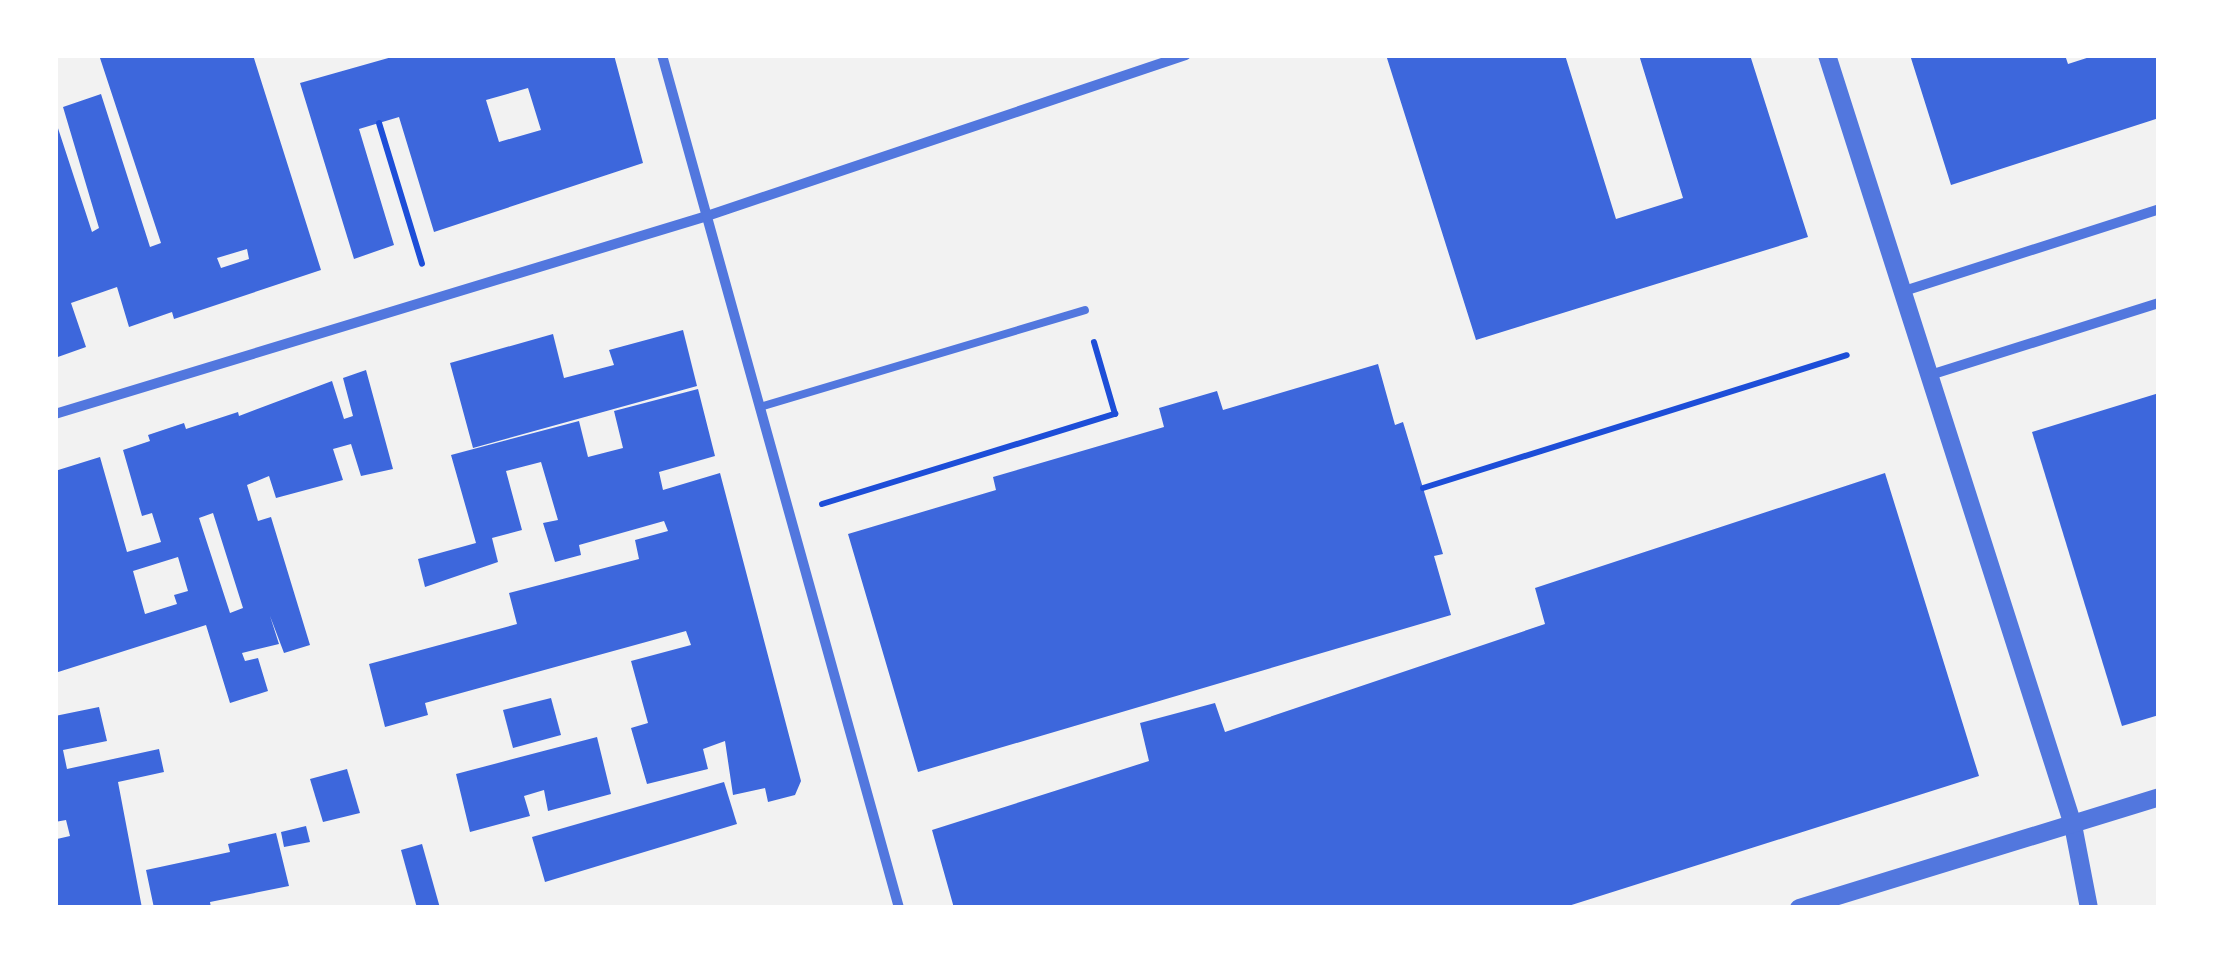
<!DOCTYPE html>
<style>
body{margin:0}
#map{position:relative;width:2214px;height:963px;overflow:hidden;background:#f2f2f2;font-family:Jost,sans-serif}
div>[style]{position:absolute}
[style*='--x']{left:calc(var(--x)*1px);top:calc(var(--y)*1px);width:calc(var(--w)*1px);rotate:calc(var(--a)*1deg)}
.building>*{inset:0;background:#3d67dc}
.path>*{height:6px;margin:-3px;padding:0 3px;transform-origin:3px;border-radius:3px;background:#1d4ed8}
.service>*{height:8px;margin:-4px;padding:0 4px;transform-origin:4px;border-radius:4px;background:#5277de}
.minor>*{height:10px;margin:-5px;padding:0 5px;transform-origin:5px;border-radius:5px;background:#5277de}
.tertiary>*{height:18px;margin:-9px;padding:0 9px;transform-origin:9px;border-radius:9px;background:#5277de}
span{translate:-50% -50%;white-space:nowrap;text-align:center;line-height:1.15;-webkit-text-stroke:9px #fff;paint-order:stroke}
.frame{position:absolute;inset:0;border:58px solid #fff;pointer-events:none}
</style>
<div id="map">
<div class="building">
<div style="clip-path:polygon(evenodd,99px 55px,253px 55px,321px 270px,174px 319px,172px 312px,129px 327px,117px 287px,71px 303px,86px 347px,55px 358px,55px 119px,92px 232px,99px 228px,63px 107px,101px 94px,150px 247px,161px 243px,99px 55px,247px 249px,249px 259px,221px 268px,217px 258px,247px 249px)"></div>
<div style="clip-path:polygon(evenodd,399px 55px,614px 55px,643px 163px,434px 232px,399px 117px,359px 129px,394px 245px,354px 259px,300px 83px,399px 55px,528px 88px,541px 130px,499px 142px,486px 100px,528px 88px)"></div>
<div style="clip-path:polygon(1386px 55px,1565px 55px,1616px 219px,1683px 198px,1639px 55px,1750px 55px,1808px 237px,1476px 340px)"></div>
<div style="clip-path:polygon(1910px 55px,2065px 55px,2068px 64px,2096px 55px,2159px 55px,2159px 118px,1951px 185px)"></div>
<div style="clip-path:polygon(683px 330px,697px 386px,473px 448px,450px 363px,553px 334px,564px 378px,614px 365px,609px 350px)"></div>
<div style="clip-path:polygon(1378px 364px,1395px 425px,1403px 422px,1443px 554px,1434px 556px,1451px 615px,918px 772px,848px 534px,996px 490px,993px 477px,1164px 427px,1159px 408px,1217px 391px,1223px 410px)"></div>
<div style="clip-path:polygon(evenodd,366px 370px,393px 469px,361px 476px,351px 444px,333px 449px,343px 480px,276px 498px,269px 476px,247px 485px,258px 521px,271px 517px,310px 645px,284px 653px,270px 616px,279px 644px,242px 653px,245px 661px,258px 658px,268px 691px,230px 703px,206px 625px,55px 673px,55px 471px,100px 457px,127px 552px,161px 542px,152px 513px,142px 516px,123px 450px,150px 441px,148px 435px,184px 423px,186px 429px,238px 412px,239px 416px,332px 381px,344px 419px,353px 416px,343px 378px,366px 370px,213px 513px,243px 608px,230px 613px,199px 518px,213px 513px,366px 370px,178px 557px,188px 591px,174px 595px,177px 604px,145px 614px,133px 571px,178px 557px)"></div>
<div style="clip-path:polygon(698px 389px,715px 456px,659px 472px,663px 490px,720px 473px,801px 781px,795px 795px,768px 802px,765px 788px,733px 795px,725px 741px,703px 749px,708px 769px,647px 784px,631px 728px,648px 723px,631px 661px,691px 645px,686px 631px,425px 703px,428px 715px,385px 727px,369px 664px,517px 624px,509px 593px,639px 559px,635px 540px,668px 531px,664px 521px,579px 545px,581px 555px,555px 562px,543px 523px,558px 520px,541px 462px,506px 471px,522px 530px,492px 538px,498px 562px,425px 587px,418px 559px,476px 543px,451px 455px,579px 421px,588px 457px,623px 448px,614px 411px)"></div>
<div style="clip-path:polygon(2159px 393px,2159px 715px,2122px 726px,2032px 432px)"></div>
<div style="clip-path:polygon(1885px 473px,1979px 776px,1562px 908px,954px 908px,932px 830px,1149px 761px,1140px 723px,1215px 703px,1225px 732px,1545px 624px,1535px 588px)"></div>
<div style="clip-path:polygon(551px 698px,561px 735px,513px 748px,503px 710px)"></div>
<div style="clip-path:polygon(99px 707px,107px 741px,63px 750px,67px 769px,159px 749px,164px 772px,118px 782px,142px 908px,55px 908px,57px 839px,70px 836px,66px 820px,55px 822px,55px 716px)"></div>
<div style="clip-path:polygon(597px 737px,611px 794px,548px 811px,544px 790px,524px 796px,530px 816px,470px 832px,456px 774px)"></div>
<div style="clip-path:polygon(347px 769px,360px 813px,323px 822px,310px 779px)"></div>
<div style="clip-path:polygon(724px 782px,737px 824px,545px 882px,532px 837px)"></div>
<div style="clip-path:polygon(306px 826px,310px 842px,284px 847px,281px 832px)"></div>
<div style="clip-path:polygon(276px 833px,289px 886px,210px 902px,211px 908px,154px 908px,146px 870px,230px 852px,228px 844px)"></div>
<div style="clip-path:polygon(422px 844px,440px 908px,417px 908px,401px 850px)"></div>
</div>
<div class="path">
<div style="--x:379;--y:123;--w:147;--a:73"></div>
<div style="--x:1423;--y:488;--w:444;--a:-17.4"></div>
<div style="--x:822;--y:504;--w:307;--a:-17.1"></div>
<div style="--x:1115;--y:414;--w:75;--a:-106.3"></div>
</div>
<div class="service">
<div style="--x:760;--y:407;--w:339;--a:-16.6"></div>
</div>
<div class="minor">
<div style="--x:662;--y:55;--w:885;--a:74.47"></div>
<div style="--x:1901;--y:292;--w:271;--a:-17.8"></div>
<div style="--x:1927;--y:376;--w:243;--a:-17.5"></div>
<div style="--x:55;--y:414;--w:681;--a:-16.89"></div>
<div style="--x:707;--y:216;--w:505;--a:-18.58"></div>
</div>
<div class="tertiary">
<div style="--x:1827;--y:55;--w:808;--a:72.28"></div>
<div style="--x:2073;--y:825;--w:85;--a:79.1"></div>
<div style="--x:1799;--y:908;--w:377;--a:-17.1"></div>
</div>
<div class="frame"></div>
</div>
